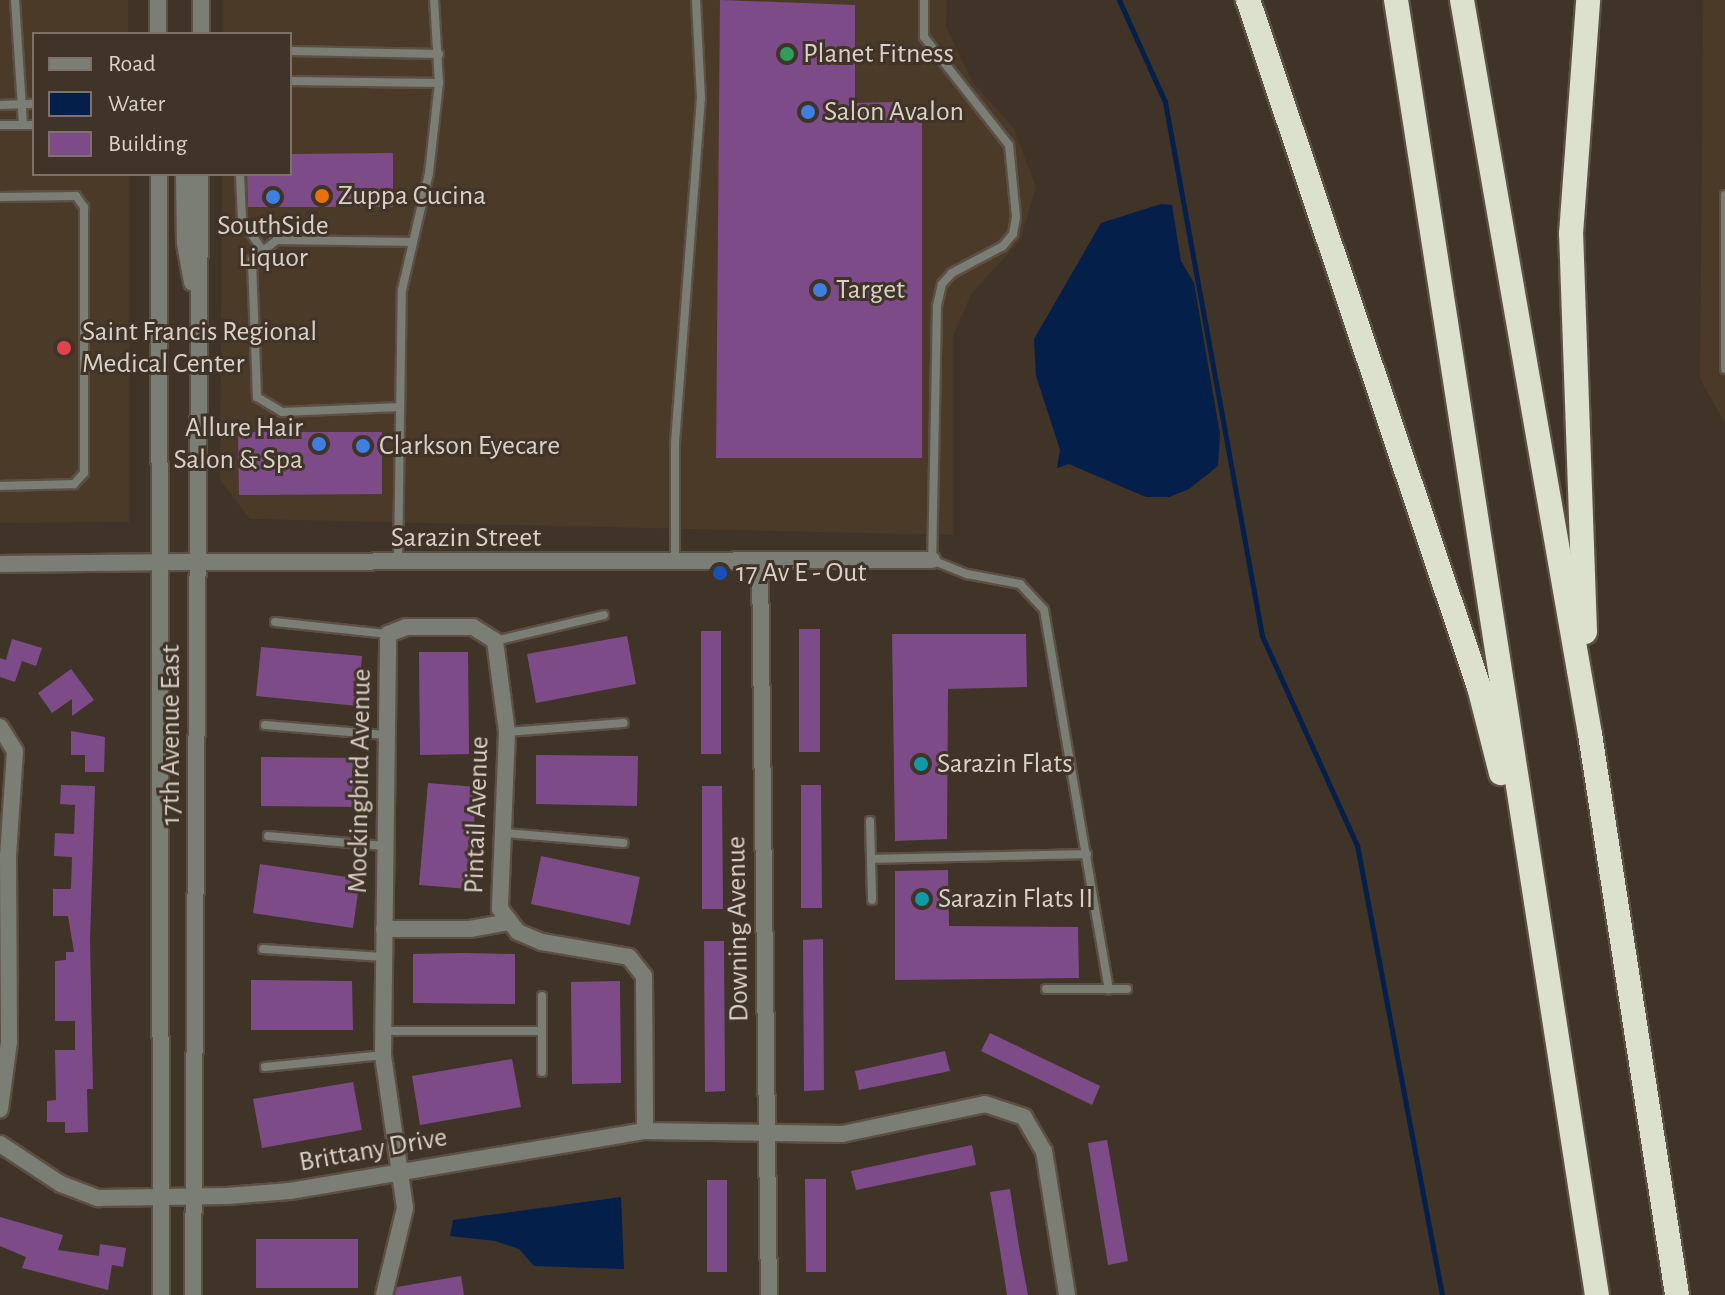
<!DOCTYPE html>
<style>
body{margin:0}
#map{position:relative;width:1725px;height:1295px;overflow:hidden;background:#403327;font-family:"Alegreya Sans",sans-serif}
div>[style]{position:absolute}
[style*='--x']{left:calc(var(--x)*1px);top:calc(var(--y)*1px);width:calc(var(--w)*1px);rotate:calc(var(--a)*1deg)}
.built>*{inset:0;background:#4c3a29}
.water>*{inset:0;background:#041f4a}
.stream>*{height:5px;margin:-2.5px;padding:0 2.5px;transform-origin:2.5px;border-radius:2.5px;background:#041f4a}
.building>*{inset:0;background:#7d4c88}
.roads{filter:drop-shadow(2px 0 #5c4f44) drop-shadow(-2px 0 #5c4f44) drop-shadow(0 2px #5c4f44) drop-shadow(0 -2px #5c4f44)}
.service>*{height:8px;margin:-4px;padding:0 4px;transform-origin:4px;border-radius:4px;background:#7b7e75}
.minor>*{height:16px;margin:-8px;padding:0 8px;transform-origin:8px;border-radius:8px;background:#7b7e75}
.tertiary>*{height:16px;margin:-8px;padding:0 8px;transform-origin:8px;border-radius:8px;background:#7b7e75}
.motorway>*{height:24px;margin:-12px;padding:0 12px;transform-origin:12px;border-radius:12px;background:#dbe1cc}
.dots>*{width:22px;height:22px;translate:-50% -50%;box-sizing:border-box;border:4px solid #403327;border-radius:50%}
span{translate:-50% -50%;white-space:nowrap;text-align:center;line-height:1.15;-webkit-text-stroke:6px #403327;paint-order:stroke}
.poi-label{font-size:28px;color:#d9d1c9}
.left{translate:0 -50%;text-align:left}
.right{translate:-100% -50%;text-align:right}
.street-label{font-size:28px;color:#d9d1c9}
.legend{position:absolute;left:32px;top:32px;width:260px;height:144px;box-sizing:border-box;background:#403327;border:2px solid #7d7268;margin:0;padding:10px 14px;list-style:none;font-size:24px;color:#d9d1c9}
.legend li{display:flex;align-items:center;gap:16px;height:40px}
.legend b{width:40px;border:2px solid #7d7268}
</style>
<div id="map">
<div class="built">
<div style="clip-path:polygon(0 0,128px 0,128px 34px,34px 34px,34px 174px,129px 174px,129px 522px,0 523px)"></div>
<div style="clip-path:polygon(223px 0,947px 0,946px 27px,973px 83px,1013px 127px,1036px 187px,1020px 241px,971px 294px,953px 336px,953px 535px,250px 519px,220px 480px,222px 174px,290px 174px,290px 34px,223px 34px)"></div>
<div style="clip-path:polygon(1703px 0,1725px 0,1725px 423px,1700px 379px)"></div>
</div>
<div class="water">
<div style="clip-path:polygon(1161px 204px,1172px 205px,1181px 261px,1194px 283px,1220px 434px,1218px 466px,1189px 489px,1169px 497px,1146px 497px,1069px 464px,1057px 468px,1060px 450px,1036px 376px,1034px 339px,1101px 223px)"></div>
<div style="clip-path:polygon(621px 1197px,624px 1269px,534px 1266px,519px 1249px,495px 1241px,450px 1236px,453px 1220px)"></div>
</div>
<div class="stream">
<div style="--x:1119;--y:0;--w:112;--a:65.7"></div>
<div style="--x:1165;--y:102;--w:543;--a:79.7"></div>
<div style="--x:1262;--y:636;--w:230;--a:65.6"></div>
<div style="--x:1357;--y:845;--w:458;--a:79.3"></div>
</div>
<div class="building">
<div style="clip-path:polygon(720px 0,855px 5px,855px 103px,897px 102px,897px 121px,922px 121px,922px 458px,716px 458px)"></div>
<div style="clip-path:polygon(393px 153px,393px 207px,248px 207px,247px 174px,290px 174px,290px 154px)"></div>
<div style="clip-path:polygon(238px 432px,382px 432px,382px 494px,239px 495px)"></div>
<div style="clip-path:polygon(799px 629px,820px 629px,820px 752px,799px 752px)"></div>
<div style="clip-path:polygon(701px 631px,721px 631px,721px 754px,701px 754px)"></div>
<div style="clip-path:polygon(892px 634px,1026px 634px,1027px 687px,948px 689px,947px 839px,895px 841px)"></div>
<div style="clip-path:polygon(627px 636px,636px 684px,536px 703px,527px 654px)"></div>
<div style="clip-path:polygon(12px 639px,42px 648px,36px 666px,22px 661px,15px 682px,0 677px,0 658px,6px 660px)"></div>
<div style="clip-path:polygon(261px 647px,362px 656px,358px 706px,256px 696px)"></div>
<div style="clip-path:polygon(419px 652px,468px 652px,469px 754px,420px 755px)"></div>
<div style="clip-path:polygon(71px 669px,94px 700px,72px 716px,72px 699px,52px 713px,38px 693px)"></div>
<div style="clip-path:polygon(71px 731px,105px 737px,104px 772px,85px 772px,85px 755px,71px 755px)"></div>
<div style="clip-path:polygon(536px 755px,638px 756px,637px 806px,536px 804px)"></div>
<div style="clip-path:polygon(261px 757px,363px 758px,363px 807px,261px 806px)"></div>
<div style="clip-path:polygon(428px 783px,477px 787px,469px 889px,419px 885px)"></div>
<div style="clip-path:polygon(61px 785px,95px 786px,90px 940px,93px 1089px,87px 1089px,88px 1132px,65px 1133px,65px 1122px,47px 1122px,47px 1101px,56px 1100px,55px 1050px,75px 1050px,75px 1021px,55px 1021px,55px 961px,66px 960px,66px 952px,74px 952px,68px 916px,53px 916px,53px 889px,71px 889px,72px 857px,54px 856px,55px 833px,74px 834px,75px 805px,60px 804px)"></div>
<div style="clip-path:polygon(801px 785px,821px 785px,822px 908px,801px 908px)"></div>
<div style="clip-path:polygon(702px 786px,722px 786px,723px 909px,702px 909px)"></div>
<div style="clip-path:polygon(541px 856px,640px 877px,630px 925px,531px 904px)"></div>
<div style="clip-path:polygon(260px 864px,360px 879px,353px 928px,253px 913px)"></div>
<div style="clip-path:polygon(948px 870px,949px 926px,1078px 927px,1079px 978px,895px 980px,895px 871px)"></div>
<div style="clip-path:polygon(823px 939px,824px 1090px,804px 1091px,803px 940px)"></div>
<div style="clip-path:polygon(704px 941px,724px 941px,725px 1091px,705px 1092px)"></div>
<div style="clip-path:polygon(464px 953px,515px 954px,515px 1004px,413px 1003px,413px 954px)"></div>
<div style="clip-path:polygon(251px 980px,352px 981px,353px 1030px,251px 1030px)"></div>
<div style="clip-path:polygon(620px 981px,621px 1083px,572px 1084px,571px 982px)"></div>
<div style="clip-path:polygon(990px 1033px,1100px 1086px,1092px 1105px,981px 1051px)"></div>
<div style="clip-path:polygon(945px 1051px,950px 1071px,859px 1090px,855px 1071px)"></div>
<div style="clip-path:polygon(512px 1059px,521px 1107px,420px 1125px,412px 1076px)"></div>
<div style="clip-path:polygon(353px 1082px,362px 1130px,262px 1148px,253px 1099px)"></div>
<div style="clip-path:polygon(1107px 1140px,1128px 1261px,1108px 1265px,1088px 1143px)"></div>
<div style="clip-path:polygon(972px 1145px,976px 1165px,856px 1190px,851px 1171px)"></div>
<div style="clip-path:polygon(805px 1179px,826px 1179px,826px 1272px,806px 1272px)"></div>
<div style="clip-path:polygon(707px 1180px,727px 1180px,727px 1272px,707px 1272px)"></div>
<div style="clip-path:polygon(1010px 1189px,1019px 1247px,1028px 1295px,1007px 1295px,1000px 1250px,990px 1192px)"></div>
<div style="clip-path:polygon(0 1217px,63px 1235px,58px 1250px,99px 1256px,100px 1244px,126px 1248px,123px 1267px,112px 1265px,108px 1290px,22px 1268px,26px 1257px,0 1246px)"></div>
<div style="clip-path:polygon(256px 1239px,358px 1239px,358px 1288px,256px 1288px)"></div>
<div style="clip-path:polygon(461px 1276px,464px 1295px,395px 1295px,397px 1287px)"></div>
</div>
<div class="roads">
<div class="service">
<div style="--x:15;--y:0;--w:125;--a:86.3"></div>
<div style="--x:924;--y:0;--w:37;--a:90"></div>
<div style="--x:924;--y:37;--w:137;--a:51.8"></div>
<div style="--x:1009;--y:145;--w:72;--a:84.4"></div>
<div style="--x:1016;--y:217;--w:17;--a:100"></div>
<div style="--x:1013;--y:234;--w:16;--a:130"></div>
<div style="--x:1003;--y:246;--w:58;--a:152.1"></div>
<div style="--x:952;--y:273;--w:15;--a:132"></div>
<div style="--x:942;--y:284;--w:23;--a:103"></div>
<div style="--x:937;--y:306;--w:254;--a:91.1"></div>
<div style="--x:932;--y:560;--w:38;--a:22"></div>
<div style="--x:967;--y:574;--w:54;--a:10.7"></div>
<div style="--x:1020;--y:584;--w:35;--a:47"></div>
<div style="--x:1044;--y:610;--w:385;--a:80.3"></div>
<div style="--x:290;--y:51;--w:149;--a:1.2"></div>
<div style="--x:290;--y:81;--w:149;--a:0.8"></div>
<div style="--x:0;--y:105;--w:34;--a:-2"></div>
<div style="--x:0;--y:125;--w:34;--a:0"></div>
<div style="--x:240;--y:174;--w:46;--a:87.5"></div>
<div style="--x:242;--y:220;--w:34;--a:56"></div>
<div style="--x:1725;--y:195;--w:174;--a:90"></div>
<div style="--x:0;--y:197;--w:76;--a:-0.8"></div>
<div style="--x:76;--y:196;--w:14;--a:54"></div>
<div style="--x:84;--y:207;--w:266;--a:90"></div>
<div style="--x:84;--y:473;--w:15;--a:132"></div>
<div style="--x:74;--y:484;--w:74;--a:178.5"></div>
<div style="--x:400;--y:407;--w:118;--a:177.6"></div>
<div style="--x:282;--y:412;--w:29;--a:-149"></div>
<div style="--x:257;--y:397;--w:137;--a:-92.1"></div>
<div style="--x:252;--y:260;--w:32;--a:-39"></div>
<div style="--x:277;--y:240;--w:136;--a:0.8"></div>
<div style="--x:675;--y:562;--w:119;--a:-90"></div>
<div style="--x:675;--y:443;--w:345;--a:-85.7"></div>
<div style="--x:701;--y:99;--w:99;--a:-92.9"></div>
<div style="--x:398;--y:563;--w:273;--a:-89.2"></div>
<div style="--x:402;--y:290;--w:120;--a:-77"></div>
<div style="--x:429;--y:173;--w:91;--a:-83.7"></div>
<div style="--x:439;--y:83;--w:83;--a:-93.4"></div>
<div style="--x:275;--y:622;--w:114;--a:6.1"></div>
<div style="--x:495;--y:641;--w:112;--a:-13.4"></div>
<div style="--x:265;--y:725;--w:121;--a:4.7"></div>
<div style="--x:507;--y:732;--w:117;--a:-4.4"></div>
<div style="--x:870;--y:821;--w:79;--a:88.5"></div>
<div style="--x:505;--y:833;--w:119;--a:4.8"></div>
<div style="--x:268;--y:836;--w:117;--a:4.9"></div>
<div style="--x:871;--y:859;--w:216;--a:-1.3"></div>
<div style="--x:263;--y:949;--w:120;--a:3.8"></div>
<div style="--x:1046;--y:989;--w:81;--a:0"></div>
<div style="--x:383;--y:1031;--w:159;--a:0"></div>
<div style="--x:542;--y:1031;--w:35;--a:-90"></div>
<div style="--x:542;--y:1031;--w:41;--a:90"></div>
<div style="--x:265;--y:1067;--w:119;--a:-5.8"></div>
</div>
<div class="minor">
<div style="--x:196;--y:562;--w:736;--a:-0.16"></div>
<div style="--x:760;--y:562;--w:733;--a:89.3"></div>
<div style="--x:0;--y:727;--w:28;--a:58"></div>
<div style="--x:15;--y:751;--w:105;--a:93.8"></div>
<div style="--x:8;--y:856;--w:186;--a:89.7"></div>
<div style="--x:9;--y:1042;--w:68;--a:97.7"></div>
<div style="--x:384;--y:929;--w:86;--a:0"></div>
<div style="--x:470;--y:929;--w:39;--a:-10"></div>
<div style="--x:0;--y:1144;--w:73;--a:33.3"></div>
<div style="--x:61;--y:1184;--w:40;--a:21"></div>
<div style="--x:98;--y:1198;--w:129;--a:-0.9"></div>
<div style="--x:227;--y:1196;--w:63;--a:-4.5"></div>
<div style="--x:290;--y:1191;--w:360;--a:-9.6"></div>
<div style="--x:645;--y:1131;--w:197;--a:0.9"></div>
<div style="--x:842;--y:1134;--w:146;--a:-11.8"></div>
<div style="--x:985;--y:1104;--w:41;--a:18.4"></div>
<div style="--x:1024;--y:1117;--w:39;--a:60"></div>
<div style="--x:1044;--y:1151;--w:146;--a:80.9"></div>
<div style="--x:384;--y:1295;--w:89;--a:-76.4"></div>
<div style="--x:405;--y:1208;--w:155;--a:-98.2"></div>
<div style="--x:383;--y:1055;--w:421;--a:-89.3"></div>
<div style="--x:388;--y:634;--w:19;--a:-21"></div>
<div style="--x:406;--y:627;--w:67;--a:0"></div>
<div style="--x:473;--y:627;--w:26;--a:32"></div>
<div style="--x:495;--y:641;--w:92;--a:82.5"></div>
<div style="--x:507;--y:732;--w:177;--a:92.3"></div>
<div style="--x:500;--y:909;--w:29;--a:52"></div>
<div style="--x:518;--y:932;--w:26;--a:23"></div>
<div style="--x:542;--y:942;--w:88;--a:9.8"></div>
<div style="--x:629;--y:957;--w:24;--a:52"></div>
<div style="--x:644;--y:976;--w:155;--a:89.6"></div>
</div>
<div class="tertiary">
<div style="--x:201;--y:0;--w:34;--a:90"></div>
<div style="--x:158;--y:34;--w:34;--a:-90"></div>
<div style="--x:159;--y:174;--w:1121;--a:89.9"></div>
<div style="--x:184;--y:174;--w:69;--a:89.2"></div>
<div style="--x:185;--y:243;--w:40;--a:80"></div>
<div style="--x:0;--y:564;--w:196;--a:-0.6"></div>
<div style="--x:193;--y:1295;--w:1121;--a:-89.64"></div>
</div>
<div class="motorway">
<div style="--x:1248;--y:0;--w:725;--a:71.42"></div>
<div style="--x:1479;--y:687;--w:89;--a:75.7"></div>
<div style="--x:1396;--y:0;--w:1311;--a:81.18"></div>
<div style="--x:1462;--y:0;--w:745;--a:80.11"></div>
<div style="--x:1590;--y:734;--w:568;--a:81.18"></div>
<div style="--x:1585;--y:632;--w:398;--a:-92"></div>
<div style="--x:1571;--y:234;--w:235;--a:-85.8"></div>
</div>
</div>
<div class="dots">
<div style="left:787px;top:54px;background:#2e9e5b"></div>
<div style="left:808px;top:112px;background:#3f7fe0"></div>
<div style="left:322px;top:196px;background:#e8710a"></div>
<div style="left:273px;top:197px;background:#3f7fe0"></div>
<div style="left:820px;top:290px;background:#3f7fe0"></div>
<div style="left:64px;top:348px;background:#e0444e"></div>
<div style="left:319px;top:444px;background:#3f7fe0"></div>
<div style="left:363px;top:446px;background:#3f7fe0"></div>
<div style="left:720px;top:573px;background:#1a4fb4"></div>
<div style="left:921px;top:764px;background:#0f9aa8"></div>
<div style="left:922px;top:899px;background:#0f9aa8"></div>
</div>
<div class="poi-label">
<span class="left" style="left:803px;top:54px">Planet Fitness</span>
<span class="left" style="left:824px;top:112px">Salon Avalon</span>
<span class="left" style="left:338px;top:196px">Zuppa Cucina</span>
<span style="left:273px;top:242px">SouthSide<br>Liquor</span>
<span class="left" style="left:836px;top:290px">Target</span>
<span class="left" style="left:82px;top:348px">Saint Francis Regional<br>Medical Center</span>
<span class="right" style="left:303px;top:444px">Allure Hair<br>Salon &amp; Spa</span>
<span class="left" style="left:379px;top:446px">Clarkson Eyecare</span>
<span class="left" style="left:736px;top:573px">17 Av E - Out</span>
<span class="left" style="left:937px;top:764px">Sarazin Flats</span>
<span class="left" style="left:938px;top:899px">Sarazin Flats II</span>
</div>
<div class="street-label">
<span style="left:466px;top:538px">Sarazin Street</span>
<span style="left:171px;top:735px;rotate:-90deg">17th Avenue East</span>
<span style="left:360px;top:781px;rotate:-89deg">Mockingbird Avenue</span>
<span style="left:477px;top:815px;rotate:-88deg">Pintail Avenue</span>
<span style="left:738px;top:929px;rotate:-91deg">Downing Avenue</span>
<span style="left:373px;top:1150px;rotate:-10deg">Brittany Drive</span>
</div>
<ul class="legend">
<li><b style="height:10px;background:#7b7e75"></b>Road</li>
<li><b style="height:22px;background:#041f4a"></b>Water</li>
<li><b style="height:22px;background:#7d4c88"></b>Building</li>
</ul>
</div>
